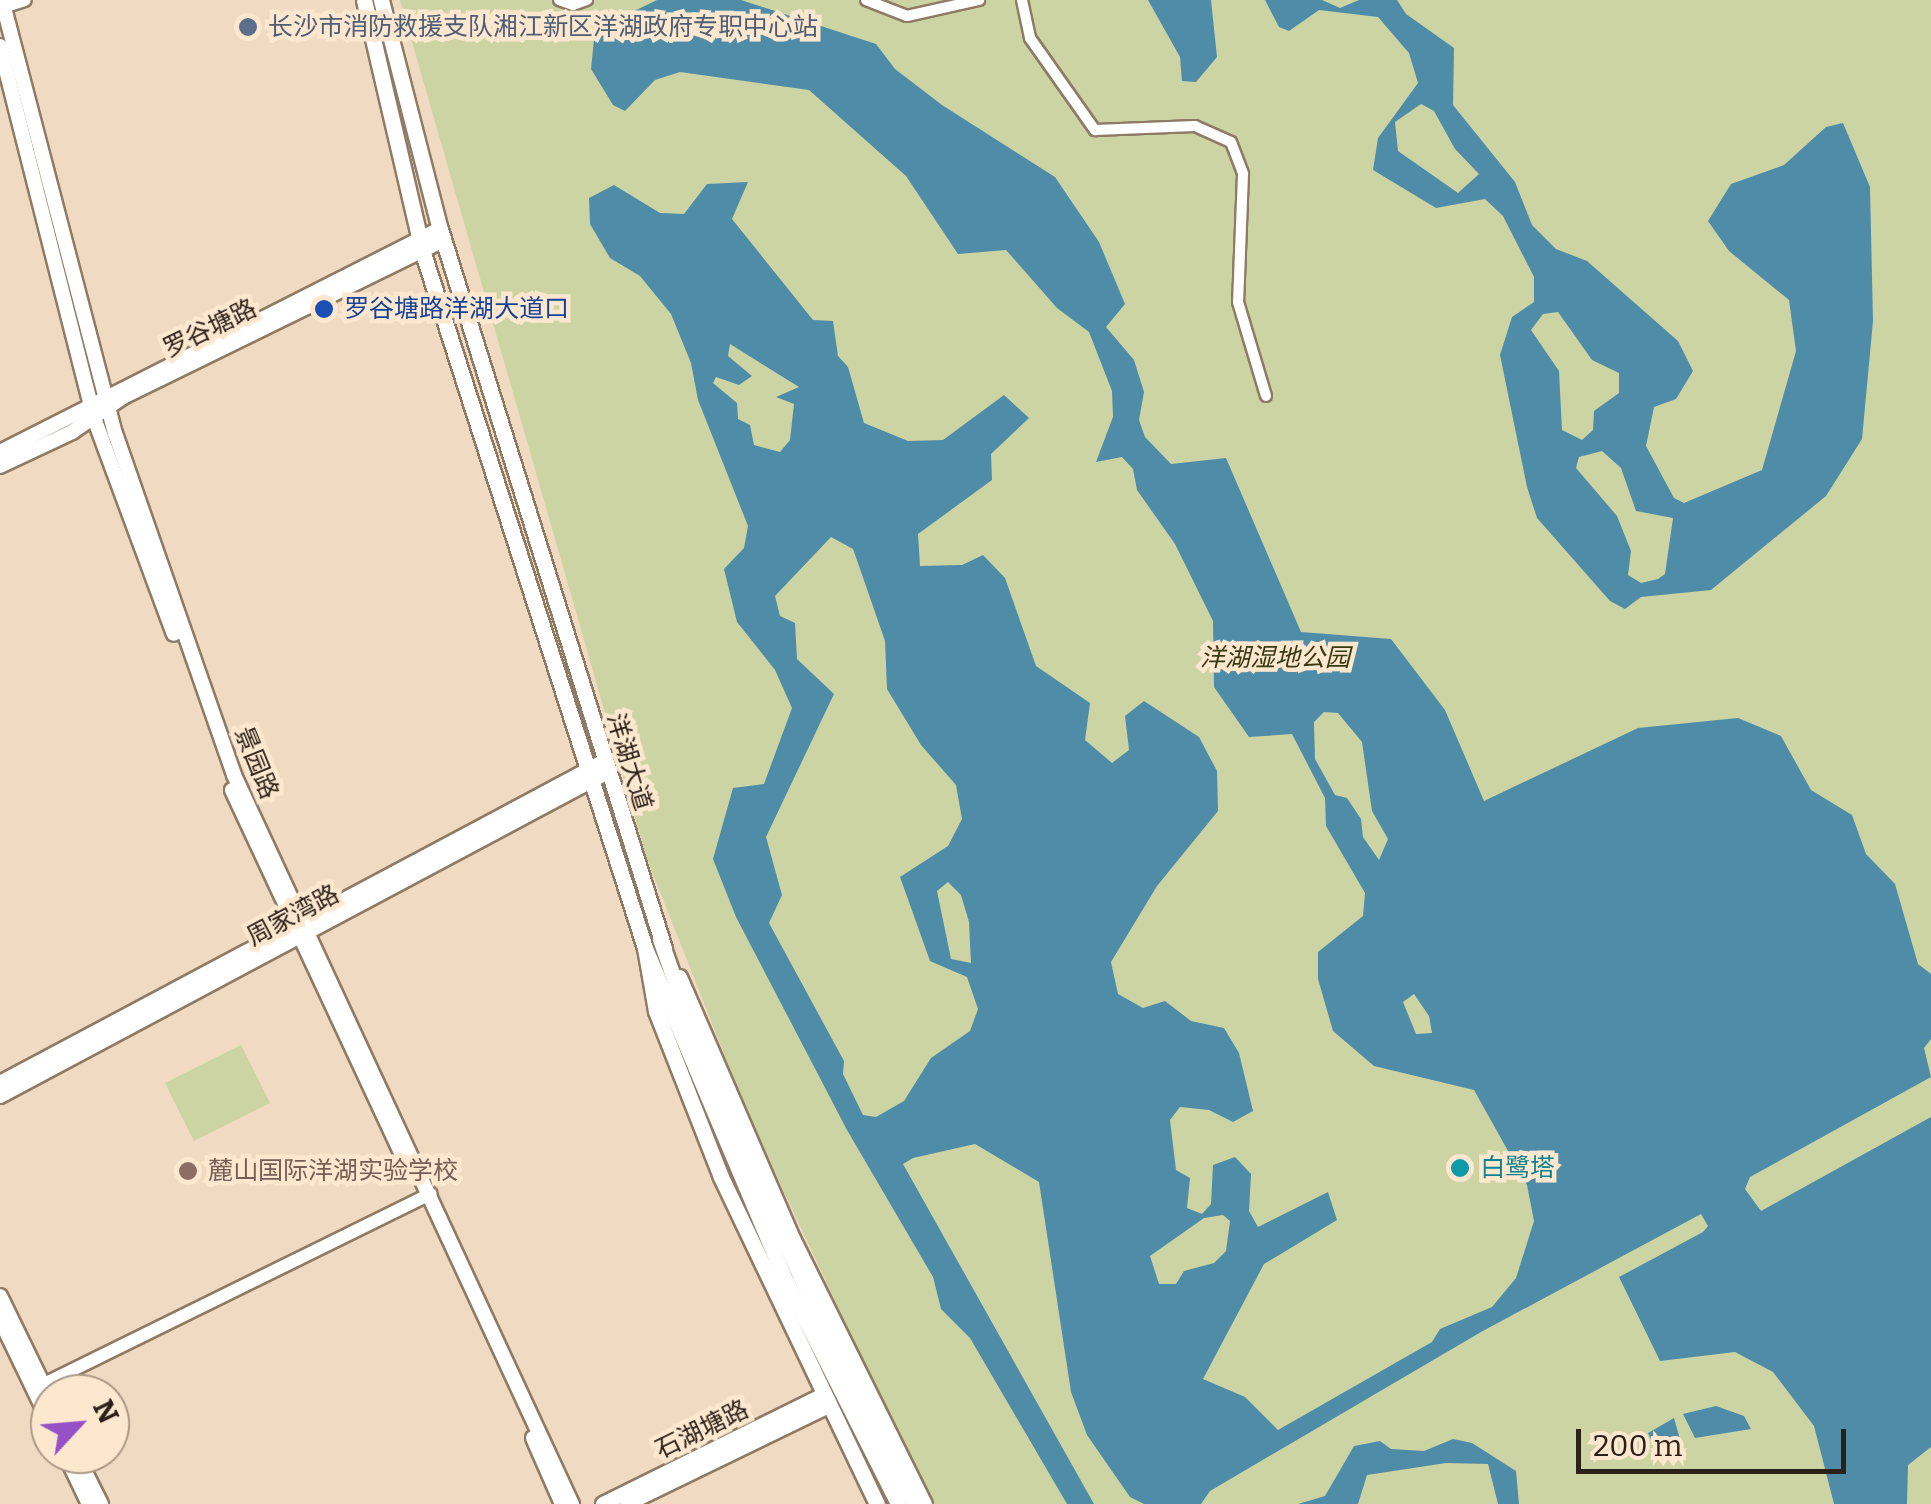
<!DOCTYPE html>
<meta charset="utf-8">
<style>
body{margin:0}
#map{position:relative;width:1931px;height:1504px;overflow:hidden;background:#f1dac2;font-family:Bitter,"Noto Sans SC",serif}
div>[style]{position:absolute}
[style*='--x']{left:calc(var(--x)*1px);top:calc(var(--y)*1px);width:calc(var(--w)*1px);rotate:calc(var(--a)*1deg)}
.green>*{inset:0;background:#ccd4a3}
.water>*{inset:0;background:#4f8ca8}
.roads{filter:drop-shadow(2px 0 #8f7b65) drop-shadow(-2px 0 #8f7b65) drop-shadow(0 2px #8f7b65) drop-shadow(0 -2px #8f7b65)}
.minor>*{height:10px;margin:-5px;padding:0 5px;transform-origin:5px;border-radius:5px;background:#fff}
.tertiary>*{height:12px;margin:-6px;padding:0 6px;transform-origin:6px;border-radius:6px;background:#fff}
.secondary>*{height:14px;margin:-7px;padding:0 7px;transform-origin:7px;border-radius:7px;background:#fff}
.primary>*{height:15px;margin:-7.5px;padding:0 7.5px;transform-origin:7.5px;border-radius:7.5px;background:#fff}
.trunk>*{height:15px;margin:-7.5px;padding:0 7.5px;transform-origin:7.5px;border-radius:7.5px;background:#fff}
.dots>*{width:28px;height:28px;translate:-50% -50%;box-sizing:border-box;border:5px solid #fee7cf;border-radius:50%}
span{translate:-50% -50%;white-space:nowrap;text-align:center;line-height:1.15;-webkit-text-stroke:9px #fee7cf;paint-order:stroke}
.service-label{font-size:25px;color:#4e5e75}
.left{translate:0 -50%;text-align:left}
.transit-label{font-size:25px;color:#164399}
.street-label{font-size:25px;color:#2a2218}
.park-label{font-size:25px;color:#353a0f;font-style:italic}
.culture-label{font-size:25px;color:#0d838f}
.education-label{font-size:25px;color:#785e54}
.north{position:absolute;left:30px;top:1374px;width:100px;height:100px;box-sizing:border-box;background:#fee7cf;border:2px solid #a99886;border-radius:50%;rotate:64deg;font-size:28px;font-weight:700;line-height:40px;text-align:center;color:#2a2218}
.north::after{content:'';display:block;margin:auto;width:35px;height:45px;background:#9552c7;clip-path:polygon(50% 0,100% 100%,50% 72%,0 100%)}
.scale{position:absolute;left:1576px;top:1429px;width:270px;height:45px;box-sizing:border-box;border:5px solid #2a2218;border-top:0;padding-left:12px;font-size:30px;line-height:35px;white-space:nowrap;color:#2a2218;-webkit-text-stroke:8px #fee7cf;paint-order:stroke}
</style>
<div id="map">
<div class="green">
<div style="clip-path:polygon(400px 0,1931px 0,1931px 1504px,930px 1504px,749px 1117px,647px 859px)"></div>
<div style="clip-path:polygon(241px 1045px,270px 1103px,194px 1141px,165px 1083px)"></div>
</div>
<div class="water">
<div style="clip-path:polygon(evenodd,657px 0,741px 0,876px 44px,895px 69px,942px 105px,1055px 177px,1099px 242px,1125px 304px,1106px 327px,1134px 360px,1144px 392px,1139px 420px,1145px 437px,1171px 464px,1226px 458px,1301px 632px,1391px 639px,1445px 710px,1484px 801px,1638px 728px,1738px 718px,1781px 736px,1811px 790px,1852px 815px,1866px 854px,1895px 884px,1918px 964px,1931px 974px,1931px 1039px,1924px 1048px,1931px 1077px,1750px 1177px,1745px 1189px,1761px 1211px,1931px 1117px,1931px 1447px,1908px 1465px,1907px 1504px,1834px 1504px,1814px 1426px,1773px 1372px,1735px 1352px,1660px 1361px,1619px 1277px,1703px 1232px,1708px 1226px,1701px 1214px,1481px 1332px,1210px 1491px,1201px 1504px,1144px 1504px,1130px 1497px,1087px 1435px,1071px 1392px,1039px 1182px,975px 1144px,913px 1158px,903px 1164px,1094px 1504px,1067px 1504px,970px 1338px,941px 1309px,933px 1277px,847px 1130px,736px 917px,713px 859px,733px 788px,764px 784px,792px 708px,775px 670px,737px 622px,724px 569px,744px 548px,748px 526px,698px 400px,691px 363px,671px 314px,640px 276px,610px 258px,590px 224px,589px 198px,614px 185px,660px 213px,684px 214px,707px 184px,748px 182px,732px 219px,813px 320px,833px 321px,838px 356px,848px 367px,864px 423px,908px 441px,943px 440px,1004px 395px,1029px 418px,991px 454px,992px 480px,918px 534px,920px 566px,962px 565px,983px 555px,1005px 578px,1036px 666px,1090px 703px,1085px 740px,1112px 763px,1129px 750px,1125px 716px,1144px 701px,1199px 737px,1217px 771px,1218px 811px,1157px 886px,1111px 962px,1118px 994px,1143px 1008px,1165px 1001px,1191px 1021px,1224px 1028px,1239px 1053px,1253px 1111px,1233px 1122px,1209px 1110px,1180px 1107px,1170px 1120px,1176px 1170px,1190px 1178px,1187px 1208px,1202px 1214px,1211px 1204px,1213px 1165px,1235px 1157px,1251px 1174px,1249px 1211px,1258px 1227px,1328px 1192px,1337px 1220px,1264px 1264px,1203px 1379px,1245px 1397px,1278px 1430px,1432px 1342px,1440px 1329px,1492px 1307px,1516px 1278px,1534px 1221px,1527px 1185px,1474px 1090px,1374px 1066px,1333px 1031px,1318px 979px,1318px 952px,1363px 916px,1365px 893px,1326px 826px,1325px 798px,1292px 734px,1249px 737px,1214px 687px,1213px 621px,1175px 544px,1137px 490px,1133px 469px,1122px 457px,1096px 462px,1113px 417px,1112px 391px,1089px 332px,1057px 308px,1006px 250px,958px 254px,906px 176px,809px 90px,680px 72px,655px 80px,625px 111px,613px 105px,591px 69px,595px 30px,657px 0,730px 344px,799px 387px,776px 397px,794px 404px,790px 440px,780px 452px,754px 445px,750px 425px,738px 419px,737px 403px,713px 383px,716px 377px,739px 385px,752px 376px,728px 356px,730px 344px,657px 0,831px 537px,853px 549px,859px 566px,885px 641px,887px 689px,921px 745px,956px 785px,962px 819px,948px 846px,900px 877px,930px 961px,967px 977px,978px 1009px,970px 1031px,931px 1058px,904px 1101px,876px 1117px,863px 1115px,843px 1074px,844px 1061px,769px 923px,782px 895px,766px 837px,834px 694px,797px 659px,795px 623px,780px 616px,775px 596px,831px 537px,657px 0,1324px 712px,1338px 713px,1362px 742px,1372px 811px,1388px 839px,1379px 860px,1363px 837px,1361px 819px,1347px 798px,1335px 795px,1315px 759px,1314px 722px,1324px 712px,657px 0,948px 882px,961px 895px,969px 922px,971px 963px,951px 959px,937px 891px,948px 882px,657px 0,1414px 994px,1429px 1016px,1432px 1033px,1416px 1034px,1403px 1002px,1414px 994px,657px 0,1223px 1215px,1230px 1221px,1226px 1251px,1214px 1263px,1184px 1271px,1176px 1284px,1159px 1284px,1150px 1256px,1204px 1218px,1223px 1215px)"></div>
<div style="clip-path:polygon(1148px 0,1211px 0,1217px 57px,1196px 82px,1182px 81px,1180px 57px)"></div>
<div style="clip-path:polygon(evenodd,1265px 0,1322px 0,1340px 8px,1359px 0,1397px 0,1406px 14px,1454px 48px,1453px 105px,1515px 182px,1532px 225px,1556px 249px,1587px 261px,1678px 341px,1693px 371px,1676px 399px,1654px 407px,1646px 446px,1674px 498px,1684px 503px,1762px 470px,1796px 351px,1789px 300px,1729px 251px,1708px 221px,1731px 184px,1784px 165px,1826px 127px,1843px 123px,1870px 187px,1873px 321px,1862px 439px,1826px 496px,1711px 590px,1641px 597px,1625px 609px,1610px 601px,1537px 518px,1527px 487px,1500px 355px,1512px 317px,1534px 302px,1534px 277px,1503px 216px,1485px 199px,1436px 208px,1373px 170px,1378px 138px,1418px 83px,1409px 53px,1378px 17px,1319px 10px,1289px 31px,1279px 27px,1265px 0,1421px 104px,1434px 111px,1455px 149px,1479px 174px,1458px 193px,1398px 151px,1395px 122px,1421px 104px,1265px 0,1558px 312px,1592px 360px,1619px 373px,1619px 393px,1594px 411px,1593px 430px,1582px 440px,1562px 430px,1559px 371px,1531px 330px,1543px 314px,1558px 312px,1265px 0,1602px 451px,1621px 468px,1636px 511px,1673px 518px,1665px 574px,1658px 579px,1641px 583px,1628px 575px,1631px 551px,1617px 516px,1576px 468px,1579px 457px,1602px 451px)"></div>
<div style="clip-path:polygon(1716px 1406px,1744px 1416px,1751px 1429px,1695px 1438px,1683px 1414px)"></div>
<div style="clip-path:polygon(1674px 1418px,1683px 1450px,1662px 1464px,1648px 1433px)"></div>
<div style="clip-path:polygon(1453px 1439px,1472px 1443px,1516px 1471px,1519px 1504px,1498px 1504px,1488px 1464px,1446px 1463px,1367px 1475px,1358px 1504px,1298px 1504px,1325px 1496px,1354px 1446px,1380px 1441px,1391px 1449px,1424px 1451px)"></div>
</div>
<div class="roads">
<div class="minor">
<div style="--x:559;--y:0;--w:15;--a:20"></div>
<div style="--x:573;--y:5;--w:15;--a:-20"></div>
<div style="--x:866;--y:0;--w:44;--a:21.3"></div>
<div style="--x:907;--y:16;--w:74;--a:-12.5"></div>
<div style="--x:1022;--y:0;--w:39;--a:78"></div>
<div style="--x:1030;--y:38;--w:113;--a:54.8"></div>
<div style="--x:1095;--y:130;--w:100;--a:-2.3"></div>
<div style="--x:1195;--y:126;--w:39;--a:24"></div>
<div style="--x:1231;--y:142;--w:34;--a:69"></div>
<div style="--x:1243;--y:174;--w:128;--a:92.2"></div>
<div style="--x:1238;--y:302;--w:98;--a:73.4"></div>
</div>
<div class="tertiary">
<div style="--x:0;--y:8;--w:26;--a:-18"></div>
<div style="--x:34;--y:1389;--w:442;--a:-26.2"></div>
</div>
<div class="secondary">
<div style="--x:2;--y:0;--w:448;--a:75.4"></div>
<div style="--x:115;--y:433;--w:362;--a:70.8"></div>
<div style="--x:234;--y:775;--w:804;--a:65.13"></div>
<div style="--x:0;--y:46;--w:384;--a:75.8"></div>
<div style="--x:94;--y:418;--w:230;--a:69.7"></div>
<div style="--x:0;--y:452;--w:493;--a:-26.9"></div>
<div style="--x:0;--y:466;--w:80;--a:-25.3"></div>
<div style="--x:72;--y:432;--w:62;--a:-34.5"></div>
<div style="--x:123;--y:397;--w:357;--a:-26.1"></div>
<div style="--x:232;--y:790;--w:398;--a:65"></div>
<div style="--x:0;--y:1083;--w:683;--a:-28.03"></div>
<div style="--x:0;--y:1096;--w:687;--a:-28.06"></div>
<div style="--x:0;--y:1296;--w:114;--a:64.1"></div>
<div style="--x:0;--y:1319;--w:115;--a:64.3"></div>
<div style="--x:533;--y:1438;--w:72;--a:66.3"></div>
<div style="--x:65;--y:1454;--w:55;--a:64.4"></div>
<div style="--x:76;--y:1454;--w:56;--a:63.4"></div>
<div style="--x:603;--y:1504;--w:244;--a:-26.3"></div>
<div style="--x:627;--y:1504;--w:222;--a:-25.9"></div>
</div>
<div class="primary">
<div style="--x:364;--y:0;--w:257;--a:76.9"></div>
<div style="--x:422;--y:250;--w:733;--a:72.28"></div>
<div style="--x:645;--y:948;--w:64;--a:80.1"></div>
<div style="--x:656;--y:1011;--w:178;--a:68.6"></div>
<div style="--x:721;--y:1177;--w:362;--a:64.5"></div>
<div style="--x:381;--y:0;--w:236;--a:75.6"></div>
<div style="--x:440;--y:229;--w:753;--a:72.7"></div>
<div style="--x:679;--y:977;--w:284;--a:66.6"></div>
<div style="--x:792;--y:1238;--w:297;--a:63.6"></div>
</div>
<div class="trunk">
<div style="--x:660;--y:939;--w:142;--a:70.7"></div>
<div style="--x:707;--y:1073;--w:371;--a:65.3"></div>
<div style="--x:862;--y:1410;--w:107;--a:61"></div>
<div style="--x:645;--y:948;--w:353;--a:67.1"></div>
<div style="--x:782;--y:1273;--w:258;--a:63.3"></div>
</div>
</div>
<div class="dots">
<div style="left:248px;top:27px;background:#5c6f8a"></div>
<div style="left:324px;top:309px;background:#1a4fb4"></div>
<div style="left:1460px;top:1168px;background:#0f9aa8"></div>
<div style="left:188px;top:1171px;background:#8d6e63"></div>
</div>
<div class="service-label">
<span class="left" style="left:268px;top:27px">长沙市消防救援支队湘江新区洋湖政府专职中心站</span>
</div>
<div class="transit-label">
<span class="left" style="left:344px;top:309px">罗谷塘路洋湖大道口</span>
</div>
<div class="street-label">
<span style="left:210px;top:329px;rotate:-26deg">罗谷塘路</span>
<span style="left:629px;top:762px;rotate:73deg">洋湖大道</span>
<span style="left:256px;top:763px;rotate:68deg">景园路</span>
<span style="left:293px;top:916px;rotate:-28deg">周家湾路</span>
<span style="left:702px;top:1430px;rotate:-26deg">石湖塘路</span>
</div>
<div class="park-label">
<span style="left:1275px;top:658px">洋湖湿地公园</span>
</div>
<div class="culture-label">
<span class="left" style="left:1480px;top:1168px">白鹭塔</span>
</div>
<div class="education-label">
<span class="left" style="left:208px;top:1171px">麓山国际洋湖实验学校</span>
</div>
<div class="north">N</div>
<div class="scale">200 m</div>
</div>
